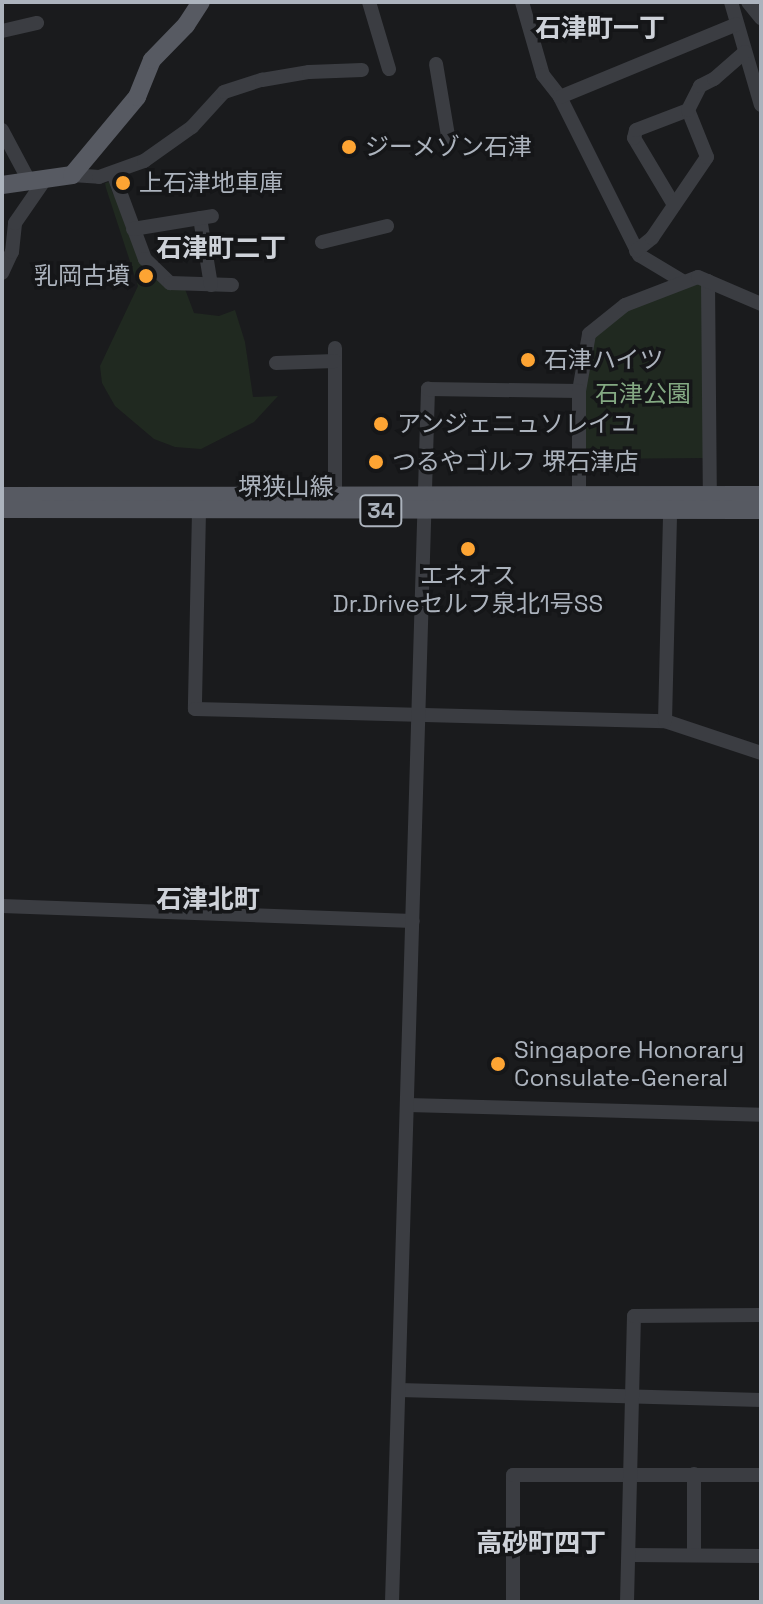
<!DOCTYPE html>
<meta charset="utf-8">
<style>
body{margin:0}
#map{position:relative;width:763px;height:1604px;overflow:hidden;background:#1a1b1d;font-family:"Space Grotesk","Noto Sans JP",sans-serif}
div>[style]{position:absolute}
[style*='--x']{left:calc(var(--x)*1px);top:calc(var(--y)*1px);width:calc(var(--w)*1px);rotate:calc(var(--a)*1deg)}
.green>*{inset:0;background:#202920}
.minor>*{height:14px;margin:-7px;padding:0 7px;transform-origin:7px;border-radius:7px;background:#3b3d42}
.major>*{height:18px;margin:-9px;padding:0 9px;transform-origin:9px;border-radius:9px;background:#575a62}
.dots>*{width:22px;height:22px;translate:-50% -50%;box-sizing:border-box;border:4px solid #151618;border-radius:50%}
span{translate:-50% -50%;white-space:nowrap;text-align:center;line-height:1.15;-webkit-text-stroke:7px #151618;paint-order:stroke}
.shield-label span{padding:2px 6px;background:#151618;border:2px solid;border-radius:6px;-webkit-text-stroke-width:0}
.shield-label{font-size:22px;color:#acb3bd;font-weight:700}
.poi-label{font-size:24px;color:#acb3bd}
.left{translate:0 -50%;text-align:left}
.right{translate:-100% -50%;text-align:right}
.park-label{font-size:24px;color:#84a983}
.street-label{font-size:24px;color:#acb3bd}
.neighbourhood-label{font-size:26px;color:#ced2d9;font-weight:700}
.frame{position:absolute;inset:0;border:4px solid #acb3bd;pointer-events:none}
</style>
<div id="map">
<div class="green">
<div style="clip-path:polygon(109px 182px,113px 194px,121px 201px,142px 261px,185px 289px,194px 313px,219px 316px,235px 310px,245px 342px,253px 397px,278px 396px,254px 422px,201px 449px,175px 447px,154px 439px,115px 406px,102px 383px,100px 366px,138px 286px,106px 188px,105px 183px)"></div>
<div style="clip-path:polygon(698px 281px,705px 285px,706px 458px,583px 459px,583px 389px,593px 337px,627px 310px)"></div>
</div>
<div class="minor">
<div style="--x:369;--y:2;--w:70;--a:73.4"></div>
<div style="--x:522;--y:2;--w:76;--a:74"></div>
<div style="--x:543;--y:75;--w:28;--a:52"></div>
<div style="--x:560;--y:97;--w:177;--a:63.4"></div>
<div style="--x:639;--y:255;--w:52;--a:31"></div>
<div style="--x:731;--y:2;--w:107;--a:73.8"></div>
<div style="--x:748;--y:2;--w:21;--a:51"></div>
<div style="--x:2;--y:31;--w:36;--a:-13"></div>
<div style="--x:436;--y:64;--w:79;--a:80.5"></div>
<div style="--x:560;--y:97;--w:191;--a:-22.4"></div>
<div style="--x:2;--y:130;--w:55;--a:62"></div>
<div style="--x:113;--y:173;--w:92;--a:69.6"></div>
<div style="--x:145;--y:259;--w:35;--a:44"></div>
<div style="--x:170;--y:283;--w:62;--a:1.8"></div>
<div style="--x:72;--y:175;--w:27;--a:4"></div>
<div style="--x:99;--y:177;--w:48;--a:-19.6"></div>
<div style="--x:144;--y:161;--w:59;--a:-35.3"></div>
<div style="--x:192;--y:127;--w:47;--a:-47.6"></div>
<div style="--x:224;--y:92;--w:40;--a:-18"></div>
<div style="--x:262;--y:80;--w:48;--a:-9.7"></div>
<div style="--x:309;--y:72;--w:53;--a:-2.2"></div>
<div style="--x:674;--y:205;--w:78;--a:-120.8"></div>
<div style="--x:634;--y:138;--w:8;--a:-76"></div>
<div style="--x:636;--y:130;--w:56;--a:-21"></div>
<div style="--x:200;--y:218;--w:68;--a:80.7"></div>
<div style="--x:133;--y:229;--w:80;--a:-9.3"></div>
<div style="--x:322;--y:242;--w:67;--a:-13.8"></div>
<div style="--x:636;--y:251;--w:21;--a:-39"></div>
<div style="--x:652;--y:238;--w:98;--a:-55.8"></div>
<div style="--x:707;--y:157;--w:51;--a:-112"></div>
<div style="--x:688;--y:110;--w:27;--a:-63"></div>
<div style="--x:700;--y:86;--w:16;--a:-27"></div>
<div style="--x:714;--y:79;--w:41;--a:-41.1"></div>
<div style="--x:2;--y:273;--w:23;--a:-65"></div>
<div style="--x:12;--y:252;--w:29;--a:-84"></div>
<div style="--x:15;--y:223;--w:55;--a:-55.4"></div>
<div style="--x:708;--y:281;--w:214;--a:89.5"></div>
<div style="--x:335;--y:348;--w:147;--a:90"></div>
<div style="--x:276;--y:363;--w:59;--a:-1.9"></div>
<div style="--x:579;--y:391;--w:58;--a:-80"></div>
<div style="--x:589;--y:334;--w:46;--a:-38.9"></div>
<div style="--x:625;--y:305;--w:78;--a:-21"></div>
<div style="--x:698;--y:277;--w:69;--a:23.2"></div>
<div style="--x:199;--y:511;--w:198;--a:91.2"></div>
<div style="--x:195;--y:709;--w:470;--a:1.5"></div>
<div style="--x:665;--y:721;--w:101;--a:18.4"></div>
<div style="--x:665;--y:721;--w:211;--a:-88.6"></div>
<div style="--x:2;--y:906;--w:411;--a:2.1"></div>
<div style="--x:408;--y:1105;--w:353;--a:1.6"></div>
<div style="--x:399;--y:1390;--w:362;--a:1.6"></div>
<div style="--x:694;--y:1474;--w:81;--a:90"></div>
<div style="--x:630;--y:1555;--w:131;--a:0.4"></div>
<div style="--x:392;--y:1602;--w:1214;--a:-88.3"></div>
<div style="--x:428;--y:389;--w:151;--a:0.8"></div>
<div style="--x:579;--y:391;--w:106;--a:90"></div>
<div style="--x:513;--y:1602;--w:127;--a:-90"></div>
<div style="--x:513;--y:1475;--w:248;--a:0"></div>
<div style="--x:627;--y:1602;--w:286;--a:-88.6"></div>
<div style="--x:634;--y:1316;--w:127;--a:-0.5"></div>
</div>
<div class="major">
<div style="--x:2;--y:185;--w:71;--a:-8.1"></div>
<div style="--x:72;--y:175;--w:102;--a:-50.2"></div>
<div style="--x:137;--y:97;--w:40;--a:-68"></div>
<div style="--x:152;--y:60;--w:49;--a:-45.8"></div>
<div style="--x:186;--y:25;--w:27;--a:-57"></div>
<div style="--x:2;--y:496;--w:759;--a:-0.08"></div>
<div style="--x:2;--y:509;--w:759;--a:0.08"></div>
</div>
<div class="dots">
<div style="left:349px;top:147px;background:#fda433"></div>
<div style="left:123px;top:183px;background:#fda433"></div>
<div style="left:146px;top:276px;background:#fda433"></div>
<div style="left:528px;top:360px;background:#fda433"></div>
<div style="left:381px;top:424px;background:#fda433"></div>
<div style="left:376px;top:462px;background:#fda433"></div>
<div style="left:468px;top:549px;background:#fda433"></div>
<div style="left:498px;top:1064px;background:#fda433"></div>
</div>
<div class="shield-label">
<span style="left:381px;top:511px">34</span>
</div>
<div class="poi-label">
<span class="left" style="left:365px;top:147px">ジーメゾン石津</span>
<span class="left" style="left:139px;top:183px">上石津地車庫</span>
<span class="right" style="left:130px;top:276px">乳岡古墳</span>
<span class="left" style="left:544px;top:360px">石津ハイツ</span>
<span class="left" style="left:397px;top:424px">アンジェニュソレイユ</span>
<span class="left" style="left:392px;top:462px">つるやゴルフ 堺石津店</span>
<span style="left:468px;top:590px">エネオス<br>Dr.Driveセルフ泉北1号SS</span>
<span class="left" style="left:514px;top:1064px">Singapore Honorary<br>Consulate-General</span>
</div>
<div class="park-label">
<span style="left:643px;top:394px">石津公園</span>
</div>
<div class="street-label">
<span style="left:286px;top:487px">堺狭山線</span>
</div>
<div class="neighbourhood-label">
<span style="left:600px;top:29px">石津町一丁</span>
<span style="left:221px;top:249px">石津町二丁</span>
<span style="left:208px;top:900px">石津北町</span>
<span style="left:541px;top:1544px">高砂町四丁</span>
</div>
<div class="frame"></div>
</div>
